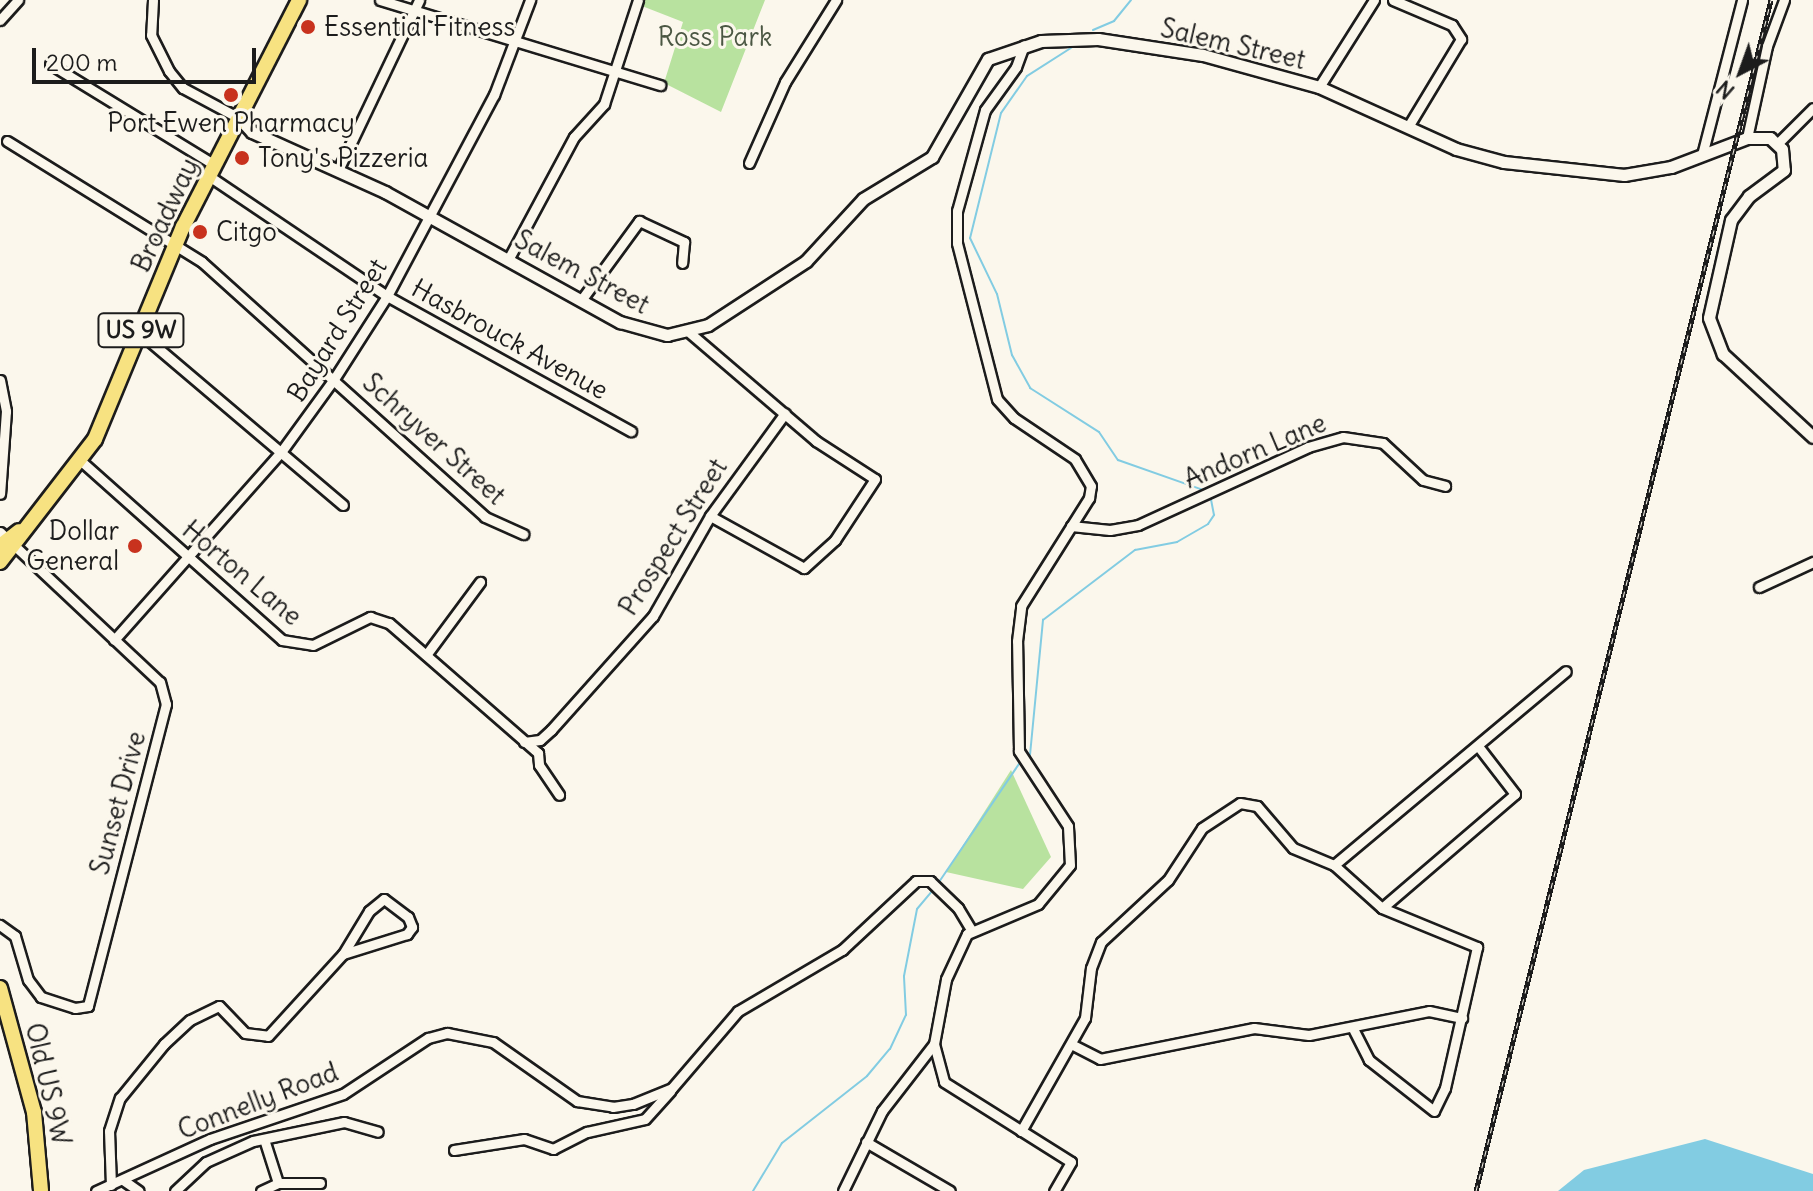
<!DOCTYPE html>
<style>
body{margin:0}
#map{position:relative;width:1813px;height:1191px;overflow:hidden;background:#fbf7ec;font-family:Delius,sans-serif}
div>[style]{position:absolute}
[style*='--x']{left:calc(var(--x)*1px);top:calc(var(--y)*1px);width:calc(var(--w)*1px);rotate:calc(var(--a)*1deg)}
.green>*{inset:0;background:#b8e29f}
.water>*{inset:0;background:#82cce2}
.stream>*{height:2px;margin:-1px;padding:0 1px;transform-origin:1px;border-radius:1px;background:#82cce2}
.roads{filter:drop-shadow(2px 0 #1c1c1c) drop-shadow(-2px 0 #1c1c1c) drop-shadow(0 2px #1c1c1c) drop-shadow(0 -2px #1c1c1c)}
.minor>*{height:9px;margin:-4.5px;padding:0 4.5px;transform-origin:4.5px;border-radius:4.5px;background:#fbf7ec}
.tertiary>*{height:11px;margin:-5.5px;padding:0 5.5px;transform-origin:5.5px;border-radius:5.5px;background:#fbf7ec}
.trunk>*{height:14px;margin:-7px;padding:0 7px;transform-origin:7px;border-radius:7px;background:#f7e281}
.rail>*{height:5px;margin-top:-2.5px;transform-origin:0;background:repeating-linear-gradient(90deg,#fbf7ec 0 6px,#1c1c1c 0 12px);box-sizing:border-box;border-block:2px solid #1c1c1c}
.dots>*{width:22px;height:22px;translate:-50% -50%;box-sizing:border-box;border:4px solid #fbf7ec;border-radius:50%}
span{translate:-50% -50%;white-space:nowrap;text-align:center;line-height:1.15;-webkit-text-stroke:6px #fbf7ec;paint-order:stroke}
.shield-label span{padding:2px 6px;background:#fbf7ec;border:2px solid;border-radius:6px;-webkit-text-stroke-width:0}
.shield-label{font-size:24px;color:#1c1c1c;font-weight:700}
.poi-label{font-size:26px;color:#1c1c1c}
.left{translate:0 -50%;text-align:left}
.right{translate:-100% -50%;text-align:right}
.park-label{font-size:26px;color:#4b5743}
.street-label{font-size:26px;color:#1c1c1c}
.north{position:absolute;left:1701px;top:32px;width:80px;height:80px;-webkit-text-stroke:6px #fbf7ec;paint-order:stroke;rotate:221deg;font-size:22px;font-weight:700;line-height:32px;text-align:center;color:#1c1c1c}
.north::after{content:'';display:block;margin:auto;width:28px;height:36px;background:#1c1c1c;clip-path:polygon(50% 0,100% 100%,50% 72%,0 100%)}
.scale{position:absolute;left:32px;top:48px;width:224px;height:36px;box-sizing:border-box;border:4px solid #1c1c1c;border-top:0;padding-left:10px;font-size:24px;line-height:28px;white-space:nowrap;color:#1c1c1c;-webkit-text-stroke:6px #fbf7ec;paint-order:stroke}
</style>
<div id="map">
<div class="green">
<div style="clip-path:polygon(643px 0,765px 0,721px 112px,664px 83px,683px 22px,642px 6px)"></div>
<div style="clip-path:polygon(1011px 770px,1051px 857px,1023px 889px,946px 872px)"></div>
</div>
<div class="water">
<div style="clip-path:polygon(1705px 1139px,1813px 1174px,1813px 1191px,1558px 1191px,1584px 1170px)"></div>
</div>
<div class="stream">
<div style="--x:1093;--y:30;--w:23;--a:-23"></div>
<div style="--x:1114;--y:21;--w:27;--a:-51"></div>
<div style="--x:1074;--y:46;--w:56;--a:147.4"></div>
<div style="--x:1027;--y:76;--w:45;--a:125.1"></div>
<div style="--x:1001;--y:113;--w:129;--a:103.9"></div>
<div style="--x:970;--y:238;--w:62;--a:64.3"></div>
<div style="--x:997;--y:294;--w:63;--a:76.2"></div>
<div style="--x:1012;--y:355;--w:38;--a:61"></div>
<div style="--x:1030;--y:388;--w:82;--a:32.5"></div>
<div style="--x:1099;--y:432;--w:34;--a:56"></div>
<div style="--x:1118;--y:460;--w:90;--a:19.4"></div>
<div style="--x:1030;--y:755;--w:136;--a:-84.5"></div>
<div style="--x:1043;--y:620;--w:116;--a:-37.3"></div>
<div style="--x:1135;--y:550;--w:43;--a:-10.8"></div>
<div style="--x:1177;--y:542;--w:36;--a:-30"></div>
<div style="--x:1208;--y:524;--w:11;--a:-56"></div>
<div style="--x:1214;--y:515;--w:16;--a:-101"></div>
<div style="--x:937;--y:885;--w:146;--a:-55.9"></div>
<div style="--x:753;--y:1191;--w:56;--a:-58.9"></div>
<div style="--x:782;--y:1143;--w:108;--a:-38.2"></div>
<div style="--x:867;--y:1076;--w:35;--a:-50"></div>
<div style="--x:890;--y:1049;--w:38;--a:-65"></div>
<div style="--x:906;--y:1015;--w:39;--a:-93"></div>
<div style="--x:904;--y:976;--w:68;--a:-79"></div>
<div style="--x:917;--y:909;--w:25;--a:-50"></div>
</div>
<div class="roads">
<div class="minor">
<div style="--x:153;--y:0;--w:35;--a:93"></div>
<div style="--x:151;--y:35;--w:40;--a:63.4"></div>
<div style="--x:169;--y:71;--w:22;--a:51"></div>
<div style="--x:183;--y:88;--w:64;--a:28.2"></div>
<div style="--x:380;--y:0;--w:293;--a:16.9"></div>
<div style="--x:1393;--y:0;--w:64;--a:23"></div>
<div style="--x:1452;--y:25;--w:17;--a:57"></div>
<div style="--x:1461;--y:39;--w:103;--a:121.1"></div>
<div style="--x:0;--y:20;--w:27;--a:-48"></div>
<div style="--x:50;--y:64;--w:193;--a:31.5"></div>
<div style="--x:1319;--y:87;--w:103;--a:-57.7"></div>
<div style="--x:1747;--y:138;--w:94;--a:-77.7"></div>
<div style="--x:1767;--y:46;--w:49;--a:-69.7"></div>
<div style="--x:7;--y:141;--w:229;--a:31.8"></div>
<div style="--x:202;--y:262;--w:381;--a:42"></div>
<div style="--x:485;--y:517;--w:42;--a:24.1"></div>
<div style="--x:1778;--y:143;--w:49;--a:-45"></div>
<div style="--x:1702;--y:155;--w:160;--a:-75.5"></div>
<div style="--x:749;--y:163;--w:89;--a:-66"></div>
<div style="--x:785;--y:82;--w:97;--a:-58.1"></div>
<div style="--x:339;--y:168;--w:186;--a:-64.5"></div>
<div style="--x:209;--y:176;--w:215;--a:34"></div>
<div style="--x:387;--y:296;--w:279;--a:29"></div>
<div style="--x:509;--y:258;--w:137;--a:-61.8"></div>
<div style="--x:574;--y:137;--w:45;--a:-47.7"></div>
<div style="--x:604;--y:104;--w:109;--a:-71.9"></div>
<div style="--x:582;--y:299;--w:97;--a:-53.8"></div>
<div style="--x:639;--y:221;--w:50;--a:25"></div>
<div style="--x:684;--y:242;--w:21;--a:95"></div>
<div style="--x:140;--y:333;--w:266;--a:40.3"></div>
<div style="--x:690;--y:333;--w:166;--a:40.6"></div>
<div style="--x:816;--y:441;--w:70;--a:32.8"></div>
<div style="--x:875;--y:479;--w:73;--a:123.3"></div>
<div style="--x:835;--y:540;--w:42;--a:137.9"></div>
<div style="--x:804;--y:568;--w:107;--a:-151"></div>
<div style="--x:0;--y:380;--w:32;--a:79"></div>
<div style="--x:6;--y:411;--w:83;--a:94.1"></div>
<div style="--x:81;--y:461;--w:269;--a:41.7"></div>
<div style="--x:282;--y:640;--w:31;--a:9"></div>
<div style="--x:313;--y:645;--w:64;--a:-26.2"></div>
<div style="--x:370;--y:617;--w:20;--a:18"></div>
<div style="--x:389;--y:623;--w:198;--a:41.1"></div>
<div style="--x:538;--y:753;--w:12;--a:85"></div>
<div style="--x:539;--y:765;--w:36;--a:56"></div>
<div style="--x:1071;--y:526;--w:39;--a:6"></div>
<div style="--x:1110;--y:530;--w:28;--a:-10"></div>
<div style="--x:1138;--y:525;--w:187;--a:-24.6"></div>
<div style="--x:1308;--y:447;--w:36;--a:-16"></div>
<div style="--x:1343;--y:437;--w:40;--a:8.5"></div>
<div style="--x:1383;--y:443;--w:54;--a:42.8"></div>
<div style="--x:1423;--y:480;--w:23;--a:15"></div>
<div style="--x:0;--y:532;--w:219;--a:43.2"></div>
<div style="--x:160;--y:682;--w:23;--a:75"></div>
<div style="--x:166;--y:704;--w:312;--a:104.5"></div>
<div style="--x:88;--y:1006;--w:13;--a:171"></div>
<div style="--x:75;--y:1008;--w:36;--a:-162"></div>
<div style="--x:41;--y:997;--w:21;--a:-127"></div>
<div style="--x:28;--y:980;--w:46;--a:-106.5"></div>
<div style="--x:15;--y:936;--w:19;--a:-144"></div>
<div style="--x:1759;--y:587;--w:60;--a:-24.8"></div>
<div style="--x:114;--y:640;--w:251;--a:-48.4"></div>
<div style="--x:281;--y:452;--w:90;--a:-54"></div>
<div style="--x:334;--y:379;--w:98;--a:-57.4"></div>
<div style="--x:387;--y:296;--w:228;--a:-62"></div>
<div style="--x:494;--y:95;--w:102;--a:-69.2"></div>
<div style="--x:426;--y:655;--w:91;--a:-53.5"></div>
<div style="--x:524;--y:742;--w:16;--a:-7"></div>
<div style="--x:540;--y:740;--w:15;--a:-42"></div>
<div style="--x:551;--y:730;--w:153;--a:-48.2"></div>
<div style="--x:653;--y:616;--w:115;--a:-60.3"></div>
<div style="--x:710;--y:516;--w:127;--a:-53.9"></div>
<div style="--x:1334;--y:865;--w:302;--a:-39.9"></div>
<div style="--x:384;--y:899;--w:30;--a:37"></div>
<div style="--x:408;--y:917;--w:11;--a:68"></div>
<div style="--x:412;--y:927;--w:9;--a:126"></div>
<div style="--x:407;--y:934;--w:67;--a:162.6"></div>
<div style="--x:343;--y:954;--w:50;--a:-58.8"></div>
<div style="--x:369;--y:911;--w:19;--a:-39"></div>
<div style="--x:1382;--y:908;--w:175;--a:-40.6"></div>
<div style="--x:1515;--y:794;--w:61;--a:-127.6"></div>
<div style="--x:934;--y:1044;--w:39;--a:75"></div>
<div style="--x:944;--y:1082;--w:150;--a:32.2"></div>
<div style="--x:1071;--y:1162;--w:34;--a:120"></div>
<div style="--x:1073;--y:1045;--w:30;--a:27"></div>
<div style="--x:1100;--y:1059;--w:157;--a:-11.4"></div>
<div style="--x:1254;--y:1028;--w:55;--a:7.3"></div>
<div style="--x:1309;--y:1035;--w:122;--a:-11.3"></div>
<div style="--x:1429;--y:1011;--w:34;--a:12"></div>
<div style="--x:1021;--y:1131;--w:130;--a:-60.5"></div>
<div style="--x:1085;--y:1018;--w:50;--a:-83.2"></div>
<div style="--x:1091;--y:968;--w:28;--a:-69"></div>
<div style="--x:1101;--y:942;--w:91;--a:-42.8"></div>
<div style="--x:1168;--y:880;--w:62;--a:-56.8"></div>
<div style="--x:1202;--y:828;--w:45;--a:-33.3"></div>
<div style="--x:1240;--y:803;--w:17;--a:10"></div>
<div style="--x:1257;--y:806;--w:55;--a:49.4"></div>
<div style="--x:1293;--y:848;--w:44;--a:22.5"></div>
<div style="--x:1334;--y:865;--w:64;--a:41.9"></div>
<div style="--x:1382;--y:908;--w:103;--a:22.3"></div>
<div style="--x:1477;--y:947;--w:145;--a:102.8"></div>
<div style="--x:1445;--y:1088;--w:25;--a:116"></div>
<div style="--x:1434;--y:1111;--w:83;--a:-141.9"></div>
<div style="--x:1369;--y:1060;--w:37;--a:-117"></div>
<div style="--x:264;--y:1139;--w:46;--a:72.3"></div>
<div style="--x:866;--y:1142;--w:97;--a:30.3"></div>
<div style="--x:454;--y:1150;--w:71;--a:-8.9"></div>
<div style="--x:524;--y:1139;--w:31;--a:19"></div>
<div style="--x:553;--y:1149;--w:38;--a:-27"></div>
<div style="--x:587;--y:1132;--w:59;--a:-12.6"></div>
<div style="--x:645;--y:1119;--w:38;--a:-48"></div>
<div style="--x:123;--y:1180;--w:19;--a:35"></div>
<div style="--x:111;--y:1185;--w:54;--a:-92.1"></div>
<div style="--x:109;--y:1131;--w:35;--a:-72"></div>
<div style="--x:120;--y:1098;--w:70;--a:-50.8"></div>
<div style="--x:164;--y:1044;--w:35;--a:-43"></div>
<div style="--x:190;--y:1020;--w:32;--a:-26"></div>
<div style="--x:219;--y:1006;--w:37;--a:46"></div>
<div style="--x:245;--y:1033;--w:23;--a:7"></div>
<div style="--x:268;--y:1036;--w:111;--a:-47.6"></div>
<div style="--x:96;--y:1191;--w:125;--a:-24.5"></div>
<div style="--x:210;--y:1139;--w:140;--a:-18.7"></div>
<div style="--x:343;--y:1094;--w:102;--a:-33.4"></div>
<div style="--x:428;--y:1038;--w:20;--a:-15"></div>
<div style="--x:447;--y:1033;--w:47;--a:11.1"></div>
<div style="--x:493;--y:1042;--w:103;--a:35.1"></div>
<div style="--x:577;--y:1101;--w:36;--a:9"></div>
<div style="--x:613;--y:1107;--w:20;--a:-9"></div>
<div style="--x:633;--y:1104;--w:42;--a:-22.3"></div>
<div style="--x:672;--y:1088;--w:101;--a:-49.4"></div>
<div style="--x:738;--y:1011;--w:121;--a:-30.4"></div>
<div style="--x:842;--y:950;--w:101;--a:-43"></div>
<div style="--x:916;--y:881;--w:14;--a:0"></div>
<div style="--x:930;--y:881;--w:39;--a:44"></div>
<div style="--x:958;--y:908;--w:26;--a:59"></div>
<div style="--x:175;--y:1191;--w:42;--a:-43.1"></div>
<div style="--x:206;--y:1162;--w:51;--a:-24.1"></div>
<div style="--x:253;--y:1141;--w:93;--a:-11.8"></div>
<div style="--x:344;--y:1122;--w:35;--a:16"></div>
<div style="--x:261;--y:1191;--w:19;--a:-25"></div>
<div style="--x:278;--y:1183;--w:42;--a:0"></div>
<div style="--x:843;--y:1191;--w:89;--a:-64"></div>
<div style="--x:882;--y:1111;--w:85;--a:-52.2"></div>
<div style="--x:934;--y:1044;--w:66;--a:-79.5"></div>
<div style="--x:946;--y:979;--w:50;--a:-65"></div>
<div style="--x:967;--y:934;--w:77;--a:-22.9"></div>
<div style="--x:1038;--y:904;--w:50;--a:-50.6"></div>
<div style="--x:1070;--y:865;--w:39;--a:-93"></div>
<div style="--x:1068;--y:826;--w:90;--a:-123.2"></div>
<div style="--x:1019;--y:751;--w:110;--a:-91"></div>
<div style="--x:1017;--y:641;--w:35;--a:-83"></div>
<div style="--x:1021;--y:606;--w:128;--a:-57.8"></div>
<div style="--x:1089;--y:498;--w:12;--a:-81"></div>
<div style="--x:1091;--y:486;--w:31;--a:-121"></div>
<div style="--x:1075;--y:459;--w:73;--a:-146.1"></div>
<div style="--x:1014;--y:418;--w:25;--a:-132"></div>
<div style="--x:997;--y:399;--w:161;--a:-104.4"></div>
<div style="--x:957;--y:243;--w:32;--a:-90"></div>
<div style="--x:957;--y:211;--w:105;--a:-74.5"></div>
<div style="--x:985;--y:110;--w:53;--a:-54.2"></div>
<div style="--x:1016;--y:67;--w:23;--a:-70"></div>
</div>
<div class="tertiary">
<div style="--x:239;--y:118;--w:19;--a:47"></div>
<div style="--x:252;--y:132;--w:146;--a:24.3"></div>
<div style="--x:385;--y:192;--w:269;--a:29"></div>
<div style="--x:620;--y:322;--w:49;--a:15.5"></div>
<div style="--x:667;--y:335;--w:42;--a:-13.7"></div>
<div style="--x:708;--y:325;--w:117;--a:-33.1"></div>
<div style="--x:806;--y:261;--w:84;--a:-47.4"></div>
<div style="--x:863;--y:199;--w:81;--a:-31.3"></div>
<div style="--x:932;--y:157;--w:113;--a:-60.3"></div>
<div style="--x:988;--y:59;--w:56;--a:-18.8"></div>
<div style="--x:1041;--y:41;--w:57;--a:-2"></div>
<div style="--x:1098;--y:39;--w:106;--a:8.7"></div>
<div style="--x:1203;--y:55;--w:120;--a:15.4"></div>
<div style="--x:1319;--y:87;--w:150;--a:24.3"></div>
<div style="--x:1456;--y:149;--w:50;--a:15.2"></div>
<div style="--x:1504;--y:162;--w:121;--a:6.2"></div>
<div style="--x:1624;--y:175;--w:48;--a:-9.7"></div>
<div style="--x:1671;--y:167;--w:81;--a:-20.9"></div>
<div style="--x:1747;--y:138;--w:23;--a:0"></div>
<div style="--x:1770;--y:138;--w:16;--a:43"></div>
<div style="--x:1782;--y:149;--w:21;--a:85"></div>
<div style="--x:1784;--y:170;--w:44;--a:143.4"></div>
<div style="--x:1749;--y:196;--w:30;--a:127"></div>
<div style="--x:1731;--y:220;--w:100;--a:102.7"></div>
<div style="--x:1709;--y:318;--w:39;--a:69"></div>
<div style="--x:1723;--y:354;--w:122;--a:42.7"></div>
</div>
<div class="trunk">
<div style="--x:0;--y:546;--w:24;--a:-38"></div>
<div style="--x:0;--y:562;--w:155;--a:-52.3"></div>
<div style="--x:95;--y:439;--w:230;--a:-67.5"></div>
<div style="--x:183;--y:227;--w:255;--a:-62.9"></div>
<div style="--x:0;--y:988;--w:129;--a:74.7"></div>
<div style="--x:34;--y:1112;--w:79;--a:84.9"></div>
</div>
</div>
<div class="rail">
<div style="--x:1476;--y:1191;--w:1227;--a:-76.09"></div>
</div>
<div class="dots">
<div style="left:308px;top:27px;background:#c8321e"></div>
<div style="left:231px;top:95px;background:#c8321e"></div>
<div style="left:242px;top:158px;background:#c8321e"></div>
<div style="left:200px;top:232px;background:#c8321e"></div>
<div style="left:135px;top:546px;background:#c8321e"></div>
</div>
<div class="shield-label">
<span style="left:141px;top:330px">US 9W</span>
</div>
<div class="poi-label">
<span class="left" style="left:324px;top:27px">Essential Fitness</span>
<span style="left:231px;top:123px">Port Ewen Pharmacy</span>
<span class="left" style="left:258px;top:158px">Tony's Pizzeria</span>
<span class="left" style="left:216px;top:232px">Citgo</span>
<span class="right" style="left:119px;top:546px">Dollar<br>General</span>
</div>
<div class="park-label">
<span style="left:715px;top:37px">Ross Park</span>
</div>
<div class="street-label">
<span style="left:1233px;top:44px;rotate:13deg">Salem Street</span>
<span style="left:165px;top:215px;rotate:-65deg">Broadway</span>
<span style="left:582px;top:272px;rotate:28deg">Salem Street</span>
<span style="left:337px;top:330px;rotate:-58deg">Bayard Street</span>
<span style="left:510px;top:339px;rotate:29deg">Hasbrouck Avenue</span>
<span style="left:434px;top:439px;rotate:42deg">Schryver Street</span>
<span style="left:1255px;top:451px;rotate:-23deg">Andorn Lane</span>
<span style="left:673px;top:537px;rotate:-58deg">Prospect Street</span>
<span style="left:242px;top:573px;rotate:40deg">Horton Lane</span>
<span style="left:118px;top:803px;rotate:-75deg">Sunset Drive</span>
<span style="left:48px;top:1084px;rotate:77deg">Old US 9W</span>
<span style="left:258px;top:1101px;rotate:-21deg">Connelly Road</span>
</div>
<div class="north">N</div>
<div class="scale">200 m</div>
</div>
